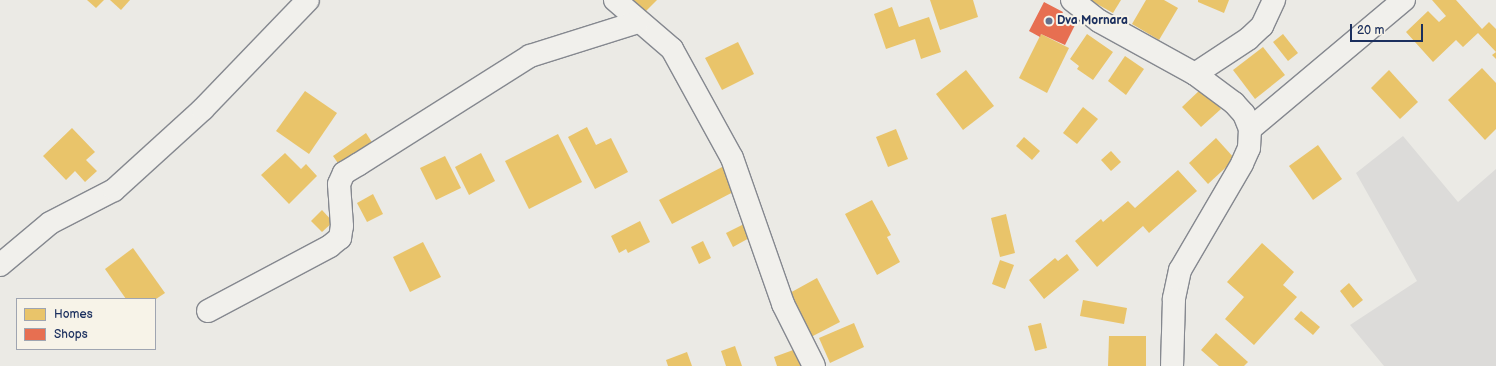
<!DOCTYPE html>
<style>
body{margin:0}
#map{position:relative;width:1496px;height:366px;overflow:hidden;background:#ebeae5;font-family:"Balsamiq Sans",sans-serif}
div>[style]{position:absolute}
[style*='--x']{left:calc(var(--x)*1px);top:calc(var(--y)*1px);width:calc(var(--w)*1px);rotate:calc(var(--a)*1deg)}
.green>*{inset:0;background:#dcdbd9}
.homes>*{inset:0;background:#e9c46a}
.shops>*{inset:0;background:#e76f51}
.roads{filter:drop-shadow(1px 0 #85888f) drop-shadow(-1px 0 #85888f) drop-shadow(0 1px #85888f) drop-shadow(0 -1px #85888f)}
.street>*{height:22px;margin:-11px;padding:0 11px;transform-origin:11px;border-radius:11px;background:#f1f0ec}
.secondary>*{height:22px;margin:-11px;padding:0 11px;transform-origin:11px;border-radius:11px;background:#f1f0ec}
.dots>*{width:11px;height:11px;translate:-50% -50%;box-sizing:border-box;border:2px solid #f7f3e8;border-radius:50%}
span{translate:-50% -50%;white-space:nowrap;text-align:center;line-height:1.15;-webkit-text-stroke:4px #f7f3e8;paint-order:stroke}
.poi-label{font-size:12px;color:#1b2f5e;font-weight:700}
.left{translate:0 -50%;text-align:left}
.legend{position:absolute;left:16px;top:298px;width:140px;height:52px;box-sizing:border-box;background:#f7f3e8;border:1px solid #9fa5b1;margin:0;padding:5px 7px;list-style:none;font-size:12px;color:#1b2f5e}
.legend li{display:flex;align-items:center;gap:8px;height:20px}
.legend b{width:20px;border:1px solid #9fa5b1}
.scale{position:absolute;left:1350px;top:24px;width:73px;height:18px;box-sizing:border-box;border:2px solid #1b2f5e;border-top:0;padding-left:5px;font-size:12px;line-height:14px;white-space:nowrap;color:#1b2f5e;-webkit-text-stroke:3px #f7f3e8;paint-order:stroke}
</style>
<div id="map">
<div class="green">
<div style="clip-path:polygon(1403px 136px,1458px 202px,1496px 169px,1496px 366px,1384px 366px,1350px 325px,1417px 281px,1356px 173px)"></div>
</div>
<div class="homes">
<div style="clip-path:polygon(87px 0,104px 0,96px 8px)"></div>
<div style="clip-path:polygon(110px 0,130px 0,121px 10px)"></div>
<div style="clip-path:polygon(625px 0,657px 0,641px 16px)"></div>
<div style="clip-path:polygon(930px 0,973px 0,978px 17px,940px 30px)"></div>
<div style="clip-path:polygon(1090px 0,1121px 0,1113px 13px)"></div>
<div style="clip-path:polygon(1146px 0,1164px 0,1178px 8px,1159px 40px,1132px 24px)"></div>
<div style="clip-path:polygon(1198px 0,1229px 0,1224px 13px,1198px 2px)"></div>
<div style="clip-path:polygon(1432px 0,1456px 0,1482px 29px,1489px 22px,1496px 29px,1496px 59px,1492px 55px,1496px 52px,1478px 33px,1463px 47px,1456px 40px,1433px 62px,1406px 32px,1428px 11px,1439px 22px,1446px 16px)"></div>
<div style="clip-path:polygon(892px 7px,899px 27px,929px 17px,941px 52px,921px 59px,915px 39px,886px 49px,874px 14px)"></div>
<div style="clip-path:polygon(1041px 34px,1069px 48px,1047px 93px,1019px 78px)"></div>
<div style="clip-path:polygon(1087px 34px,1113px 52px,1093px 80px,1077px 69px,1079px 66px,1070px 59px)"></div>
<div style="clip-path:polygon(1283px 34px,1298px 53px,1288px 61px,1273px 42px)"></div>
<div style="clip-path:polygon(738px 42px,754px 74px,722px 90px,705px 58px)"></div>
<div style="clip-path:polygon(1263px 47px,1285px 75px,1255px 99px,1233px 70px)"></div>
<div style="clip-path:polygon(1125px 56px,1144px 69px,1126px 95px,1108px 81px)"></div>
<div style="clip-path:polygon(1482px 68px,1496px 83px,1496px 129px,1485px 140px,1448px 100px)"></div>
<div style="clip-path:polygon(966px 70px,994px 106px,963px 130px,936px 94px)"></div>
<div style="clip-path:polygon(1389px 70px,1418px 102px,1400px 119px,1371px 88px)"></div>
<div style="clip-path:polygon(1202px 88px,1221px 109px,1201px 127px,1182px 107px)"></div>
<div style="clip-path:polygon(305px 91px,337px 113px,309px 154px,276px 131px)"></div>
<div style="clip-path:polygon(1083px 107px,1098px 119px,1077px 144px,1063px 133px)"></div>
<div style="clip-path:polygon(587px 127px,596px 145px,611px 138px,628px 172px,595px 189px,568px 137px)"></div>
<div style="clip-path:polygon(72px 128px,95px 152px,86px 160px,97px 171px,85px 182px,75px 171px,66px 180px,43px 156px)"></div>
<div style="clip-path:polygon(896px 129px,908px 159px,888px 167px,876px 137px)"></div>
<div style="clip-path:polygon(366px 133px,375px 147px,342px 169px,333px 156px)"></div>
<div style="clip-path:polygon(558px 134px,582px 182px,529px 209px,505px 161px)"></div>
<div style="clip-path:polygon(1024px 137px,1040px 151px,1032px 160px,1016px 146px)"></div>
<div style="clip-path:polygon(1216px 138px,1235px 159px,1208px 184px,1189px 163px)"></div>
<div style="clip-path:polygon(1318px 145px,1342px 179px,1313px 200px,1289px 166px)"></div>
<div style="clip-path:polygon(1111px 151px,1121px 162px,1111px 171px,1101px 160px)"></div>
<div style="clip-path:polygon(285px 153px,301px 169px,306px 164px,317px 176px,289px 204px,261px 175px)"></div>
<div style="clip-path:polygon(481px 153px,495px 181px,469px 195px,455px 167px)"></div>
<div style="clip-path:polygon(445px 156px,461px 188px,436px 200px,420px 168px)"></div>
<div style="clip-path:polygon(724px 166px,737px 190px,672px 224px,659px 200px)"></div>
<div style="clip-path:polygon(1178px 170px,1197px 191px,1149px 233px,1143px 226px,1097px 267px,1075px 241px,1101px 219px,1103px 222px,1128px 201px,1135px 208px)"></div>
<div style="clip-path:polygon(373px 194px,383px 214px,367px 222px,357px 203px)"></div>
<div style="clip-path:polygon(872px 200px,891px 235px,887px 237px,900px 262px,877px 275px,845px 214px)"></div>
<div style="clip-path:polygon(322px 210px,333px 222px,322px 232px,311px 221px)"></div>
<div style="clip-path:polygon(1006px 214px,1015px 253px,1000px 257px,991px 218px)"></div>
<div style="clip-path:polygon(640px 221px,650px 242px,628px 253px,626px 249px,619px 253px,611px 236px)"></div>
<div style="clip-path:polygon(744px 224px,751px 237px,733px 247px,726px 233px)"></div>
<div style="clip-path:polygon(703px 241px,711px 258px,699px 264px,691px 247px)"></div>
<div style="clip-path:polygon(423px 242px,441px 277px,410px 292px,393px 257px)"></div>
<div style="clip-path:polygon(1262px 243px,1294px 272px,1283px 285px,1297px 297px,1254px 345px,1225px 319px,1244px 297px,1227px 282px)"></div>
<div style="clip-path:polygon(133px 248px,165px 293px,156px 299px,126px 299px,105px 269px)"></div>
<div style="clip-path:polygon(1067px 254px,1079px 270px,1044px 299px,1029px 280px,1055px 258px,1058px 261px)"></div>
<div style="clip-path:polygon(1000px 260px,1014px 265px,1005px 289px,992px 284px)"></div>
<div style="clip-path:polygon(817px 278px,840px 322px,811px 337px,788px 294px)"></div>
<div style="clip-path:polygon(1349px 283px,1363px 300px,1353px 308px,1340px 291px)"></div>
<div style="clip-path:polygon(1083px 300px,1127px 308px,1124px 324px,1080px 316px)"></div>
<div style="clip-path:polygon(1301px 311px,1320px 327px,1313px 335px,1294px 319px)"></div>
<div style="clip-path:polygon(854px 323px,864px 347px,830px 363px,819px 338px)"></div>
<div style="clip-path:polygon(1041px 323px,1047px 348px,1035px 351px,1028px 326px)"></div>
<div style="clip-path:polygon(1216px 333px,1248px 362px,1244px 366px,1219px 366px,1201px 350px)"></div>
<div style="clip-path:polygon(1109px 336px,1146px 336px,1146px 366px,1108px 366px)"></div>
<div style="clip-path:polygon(735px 346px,742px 366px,726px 366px,721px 351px)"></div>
<div style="clip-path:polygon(796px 349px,802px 366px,777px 366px,774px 357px)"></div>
<div style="clip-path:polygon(687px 352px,692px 366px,668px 366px,666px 360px)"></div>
</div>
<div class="shops">
<div style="clip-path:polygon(1044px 2px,1063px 12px,1060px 18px,1075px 25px,1065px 45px,1041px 34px,1040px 37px,1029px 31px)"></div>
</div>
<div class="roads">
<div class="street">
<div style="--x:615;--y:0;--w:75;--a:40.7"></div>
<div style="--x:672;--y:49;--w:124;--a:61.2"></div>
<div style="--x:732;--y:158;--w:155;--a:70.7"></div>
<div style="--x:783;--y:304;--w:69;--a:63.4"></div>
<div style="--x:1195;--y:74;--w:64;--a:-33.4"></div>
<div style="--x:1248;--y:39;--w:19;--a:-43"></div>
<div style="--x:1262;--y:26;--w:29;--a:-65"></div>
<div style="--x:1250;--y:129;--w:201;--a:-40"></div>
<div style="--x:0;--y:265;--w:65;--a:-40"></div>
<div style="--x:50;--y:223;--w:72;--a:-27.3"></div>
<div style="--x:114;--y:190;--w:120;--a:-42.3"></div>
<div style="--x:203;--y:109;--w:151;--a:-46.1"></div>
<div style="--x:208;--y:311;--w:138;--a:-28"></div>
<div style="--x:330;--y:246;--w:13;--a:-39"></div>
<div style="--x:340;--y:238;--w:12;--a:-81"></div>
<div style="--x:342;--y:226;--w:42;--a:-94.1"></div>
<div style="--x:339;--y:184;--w:12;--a:-66"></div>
<div style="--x:344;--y:173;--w:17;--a:-31"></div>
<div style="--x:359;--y:164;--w:202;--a:-32.3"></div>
<div style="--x:530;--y:56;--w:113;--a:-17.5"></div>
</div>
<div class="secondary">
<div style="--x:1072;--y:0;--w:34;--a:38"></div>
<div style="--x:1099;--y:21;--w:110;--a:28.9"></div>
<div style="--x:1195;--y:74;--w:49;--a:36.6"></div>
<div style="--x:1234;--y:103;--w:15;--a:48"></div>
<div style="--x:1244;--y:114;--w:16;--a:68"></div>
<div style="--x:1250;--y:129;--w:19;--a:93"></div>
<div style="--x:1249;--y:148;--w:17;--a:114"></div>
<div style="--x:1242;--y:164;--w:123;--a:120.3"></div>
<div style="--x:1180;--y:270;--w:30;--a:102"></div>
<div style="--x:1174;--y:299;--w:67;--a:91.7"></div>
</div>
</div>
<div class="dots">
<div style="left:1049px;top:21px;background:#64708d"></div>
</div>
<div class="poi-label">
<span class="left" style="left:1057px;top:21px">Dva Mornara</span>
</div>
<ul class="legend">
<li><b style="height:11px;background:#e9c46a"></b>Homes</li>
<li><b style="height:11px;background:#e76f51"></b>Shops</li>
</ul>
<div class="scale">20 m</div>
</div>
